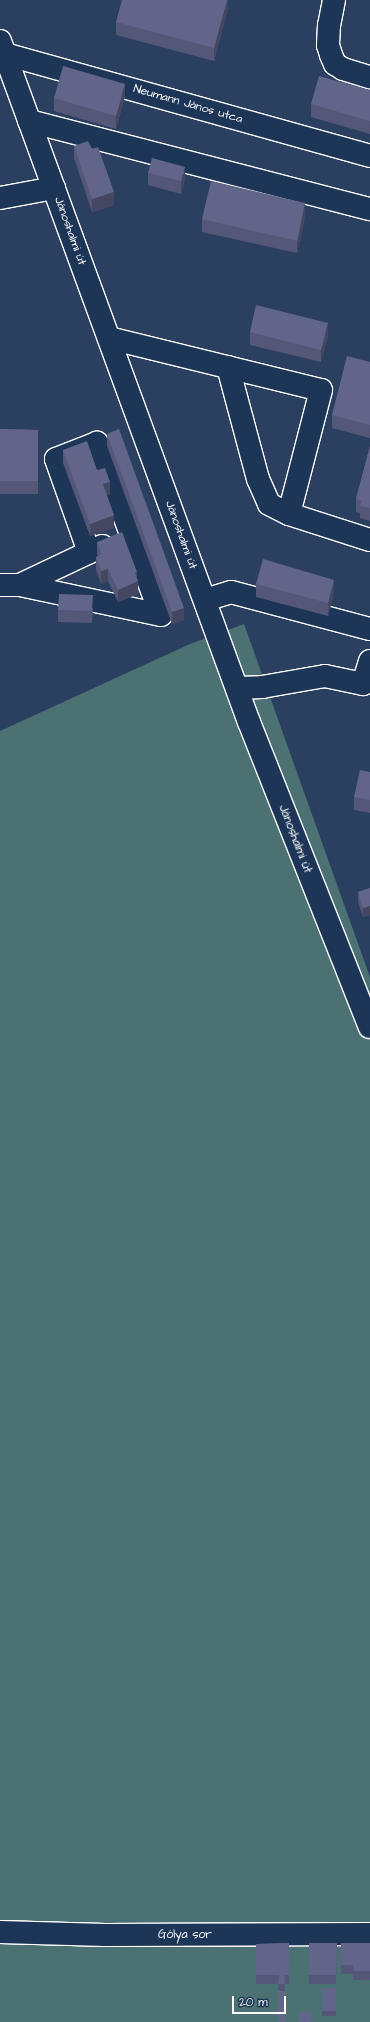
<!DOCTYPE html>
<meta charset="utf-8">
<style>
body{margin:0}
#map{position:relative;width:370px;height:2022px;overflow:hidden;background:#2b3f61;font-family:"Architects Daughter",sans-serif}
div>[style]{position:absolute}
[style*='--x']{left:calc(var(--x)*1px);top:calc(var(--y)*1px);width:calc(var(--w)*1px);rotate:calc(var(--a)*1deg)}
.green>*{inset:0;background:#4c7173}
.roads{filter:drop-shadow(1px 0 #fff) drop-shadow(-1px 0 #fff) drop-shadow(0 1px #fff) drop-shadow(0 -1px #fff)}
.minor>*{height:22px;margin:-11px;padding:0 11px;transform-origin:11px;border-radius:11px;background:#1d3557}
.wall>*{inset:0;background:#545777}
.shaded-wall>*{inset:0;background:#454761}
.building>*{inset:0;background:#62658a}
span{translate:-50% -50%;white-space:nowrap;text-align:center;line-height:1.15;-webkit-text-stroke:3.5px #1d3557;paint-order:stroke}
.street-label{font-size:12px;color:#fff}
.scale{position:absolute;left:232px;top:1996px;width:54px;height:18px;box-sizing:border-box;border:2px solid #fff;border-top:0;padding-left:5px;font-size:12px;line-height:14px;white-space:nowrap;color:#fff;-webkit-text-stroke:3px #1d3557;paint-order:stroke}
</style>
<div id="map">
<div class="green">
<div style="clip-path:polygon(244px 624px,370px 977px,370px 2022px,0 2022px,0 731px,190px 644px)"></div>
</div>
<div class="roads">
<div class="minor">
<div style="--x:334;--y:0;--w:25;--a:101"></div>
<div style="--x:329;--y:25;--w:20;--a:93"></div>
<div style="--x:328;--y:45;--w:10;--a:73"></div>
<div style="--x:331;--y:55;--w:10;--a:66"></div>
<div style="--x:335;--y:64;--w:9;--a:32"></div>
<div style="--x:343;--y:69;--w:28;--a:17"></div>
<div style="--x:0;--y:41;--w:725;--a:69.92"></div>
<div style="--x:249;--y:722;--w:328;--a:68.4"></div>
<div style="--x:5;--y:54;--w:379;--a:15.6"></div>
<div style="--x:29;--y:121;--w:352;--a:14.5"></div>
<div style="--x:0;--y:198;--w:55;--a:-10.5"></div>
<div style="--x:109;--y:338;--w:218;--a:13.8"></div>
<div style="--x:321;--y:390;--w:128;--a:104.5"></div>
<div style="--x:289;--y:514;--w:85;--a:17.8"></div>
<div style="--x:228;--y:367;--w:116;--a:75"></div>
<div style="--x:258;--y:479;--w:27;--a:66"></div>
<div style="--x:269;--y:504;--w:22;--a:27"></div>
<div style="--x:0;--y:585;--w:20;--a:0"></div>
<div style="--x:20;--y:585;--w:91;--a:-25.4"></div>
<div style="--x:20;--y:585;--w:144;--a:12"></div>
<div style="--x:161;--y:615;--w:184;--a:-110.4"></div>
<div style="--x:97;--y:443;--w:44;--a:158.7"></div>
<div style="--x:56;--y:459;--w:99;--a:70.5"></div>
<div style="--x:205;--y:600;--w:27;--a:-17"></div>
<div style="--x:231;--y:592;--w:144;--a:14.9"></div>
<div style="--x:237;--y:688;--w:25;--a:-2"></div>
<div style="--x:262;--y:687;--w:64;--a:-9.9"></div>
<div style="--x:325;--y:676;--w:39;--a:12"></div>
<div style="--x:363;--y:684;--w:24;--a:-73"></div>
<div style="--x:0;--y:1932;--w:105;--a:1.6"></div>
<div style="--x:105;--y:1935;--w:265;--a:-0.2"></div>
</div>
</div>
<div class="wall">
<div style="clip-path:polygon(228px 0,228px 8px,214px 61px,116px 35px,116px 22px)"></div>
<div style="clip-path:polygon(370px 90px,370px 134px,311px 117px,311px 104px)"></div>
<div style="clip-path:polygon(125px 96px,116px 129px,54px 111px,54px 98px)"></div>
<div style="clip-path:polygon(74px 146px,114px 205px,92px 212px,74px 158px)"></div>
<div style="clip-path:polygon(148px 173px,185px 179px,181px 194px,148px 185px)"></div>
<div style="clip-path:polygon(305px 216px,297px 253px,202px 232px,202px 219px)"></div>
<div style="clip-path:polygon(250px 332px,328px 335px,321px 362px,250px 345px)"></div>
<div style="clip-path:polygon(370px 362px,370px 438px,332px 428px,332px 415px)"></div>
<div style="clip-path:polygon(0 429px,38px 430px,38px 494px,0 494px)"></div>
<div style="clip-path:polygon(107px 434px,184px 620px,172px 624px,107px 446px)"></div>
<div style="clip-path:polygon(370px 446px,370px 521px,360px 518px,360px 513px,356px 512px,356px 499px)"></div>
<div style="clip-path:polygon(63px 450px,97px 470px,110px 494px,107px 495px,114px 528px,90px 536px,63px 463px)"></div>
<div style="clip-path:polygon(97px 542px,137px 579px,138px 594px,118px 602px,108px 581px,101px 584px,96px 570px,96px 557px,98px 556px,97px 554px)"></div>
<div style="clip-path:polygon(256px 584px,334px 592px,328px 616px,256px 597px)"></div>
<div style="clip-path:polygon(93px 608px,92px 623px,58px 622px,58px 610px)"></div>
<div style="clip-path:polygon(370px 772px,370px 813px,354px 810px,354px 797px)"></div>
<div style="clip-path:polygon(370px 888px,370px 915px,363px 917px,358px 901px,358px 892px)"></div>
<div style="clip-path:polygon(289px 1943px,289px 1984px,285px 1984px,285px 2022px,278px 1991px,278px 1984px,256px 1984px,256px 1944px)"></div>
<div style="clip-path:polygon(309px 1943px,337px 1943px,336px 1984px,309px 1984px)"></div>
<div style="clip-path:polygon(341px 1943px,370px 1943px,370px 1980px,354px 1980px,353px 1974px,341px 1974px)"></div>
<div style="clip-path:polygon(322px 1988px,336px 1988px,336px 2016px,322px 2016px)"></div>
</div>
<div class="shaded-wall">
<div style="clip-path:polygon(227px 0,228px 0,228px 8px,214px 61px,214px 48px)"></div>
<div style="clip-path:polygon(125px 84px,125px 96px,116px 129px,116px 116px)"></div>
<div style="clip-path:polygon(185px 167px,185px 179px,181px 194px,181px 181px)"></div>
<div style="clip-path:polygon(114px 192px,114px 205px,92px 212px,92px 199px)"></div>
<div style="clip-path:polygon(305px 203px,305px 216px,297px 253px,297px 241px)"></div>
<div style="clip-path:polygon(328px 323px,328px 335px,321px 362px,321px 350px)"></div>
<div style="clip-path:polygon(110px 482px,110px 494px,103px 497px,103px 484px)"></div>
<div style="clip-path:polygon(114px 515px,114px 528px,90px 536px,90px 524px)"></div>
<div style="clip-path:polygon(108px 569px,108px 581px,101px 584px,101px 571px)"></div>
<div style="clip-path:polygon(137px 572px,137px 582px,138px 581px,138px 594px,118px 602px,118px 590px,135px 573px)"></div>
<div style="clip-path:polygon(334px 580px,334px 592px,328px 616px,328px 603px)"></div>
<div style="clip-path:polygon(184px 608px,184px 620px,172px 624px,172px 612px)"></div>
<div style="clip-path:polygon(370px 906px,370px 915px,363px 917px,363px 908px)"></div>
</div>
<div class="building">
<div style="clip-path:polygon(122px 0,227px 0,214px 48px,116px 22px)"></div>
<div style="clip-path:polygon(63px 66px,125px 84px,116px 116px,54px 98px)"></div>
<div style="clip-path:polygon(319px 76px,370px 90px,370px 121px,311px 104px)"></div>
<div style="clip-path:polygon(88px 141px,92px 149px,98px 147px,114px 192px,92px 199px,74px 146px)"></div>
<div style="clip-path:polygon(152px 158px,185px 167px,181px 181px,148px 173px)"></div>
<div style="clip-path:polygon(211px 181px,305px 203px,297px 241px,202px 219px)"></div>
<div style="clip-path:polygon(256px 305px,328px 323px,321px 350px,250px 332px)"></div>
<div style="clip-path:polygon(347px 356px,370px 362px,370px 425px,332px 415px)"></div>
<div style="clip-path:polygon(0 429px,38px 430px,38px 481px,0 481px)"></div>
<div style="clip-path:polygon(119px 429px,184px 608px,172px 612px,107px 434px)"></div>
<div style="clip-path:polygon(87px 441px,97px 470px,105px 468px,110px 482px,103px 484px,114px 515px,90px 524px,63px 450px)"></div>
<div style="clip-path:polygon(370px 446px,370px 508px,360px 506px,362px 501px,356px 499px)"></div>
<div style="clip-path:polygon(122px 532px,137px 572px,135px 573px,138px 581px,118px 590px,108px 569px,101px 571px,96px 557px,102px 554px,97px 542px)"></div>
<div style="clip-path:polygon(263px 559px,334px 580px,328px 603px,256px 584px)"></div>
<div style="clip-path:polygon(59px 594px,93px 595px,92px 611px,58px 610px)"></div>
<div style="clip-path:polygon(360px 770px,370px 772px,370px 800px,354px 797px)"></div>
<div style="clip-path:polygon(370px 888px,370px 906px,363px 908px,358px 892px)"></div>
<div style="clip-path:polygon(289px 1943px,289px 1975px,285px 1975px,285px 1984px,278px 1984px,279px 1975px,256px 1975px,256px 1944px)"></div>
<div style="clip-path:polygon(309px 1943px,337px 1943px,336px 1975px,309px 1975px)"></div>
<div style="clip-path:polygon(341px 1943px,370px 1943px,370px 1971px,354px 1971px,353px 1965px,341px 1965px)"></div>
<div style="clip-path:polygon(322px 1988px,336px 1988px,336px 2011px,322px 2011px)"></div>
<div style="clip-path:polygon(278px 1991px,285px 1991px,285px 2022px,278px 2022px)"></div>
<div style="clip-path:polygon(299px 2012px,311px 2012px,311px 2022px,299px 2022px)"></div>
</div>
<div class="street-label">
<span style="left:188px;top:104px;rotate:16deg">Neumann János utca</span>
<span style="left:70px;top:231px;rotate:70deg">Jánoshalmi út</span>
<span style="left:181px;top:535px;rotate:70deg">Jánoshalmi út</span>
<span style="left:295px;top:839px;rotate:69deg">Jánoshalmi út</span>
<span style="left:185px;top:1935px">Gólya sor</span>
</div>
<div class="scale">20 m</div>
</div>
